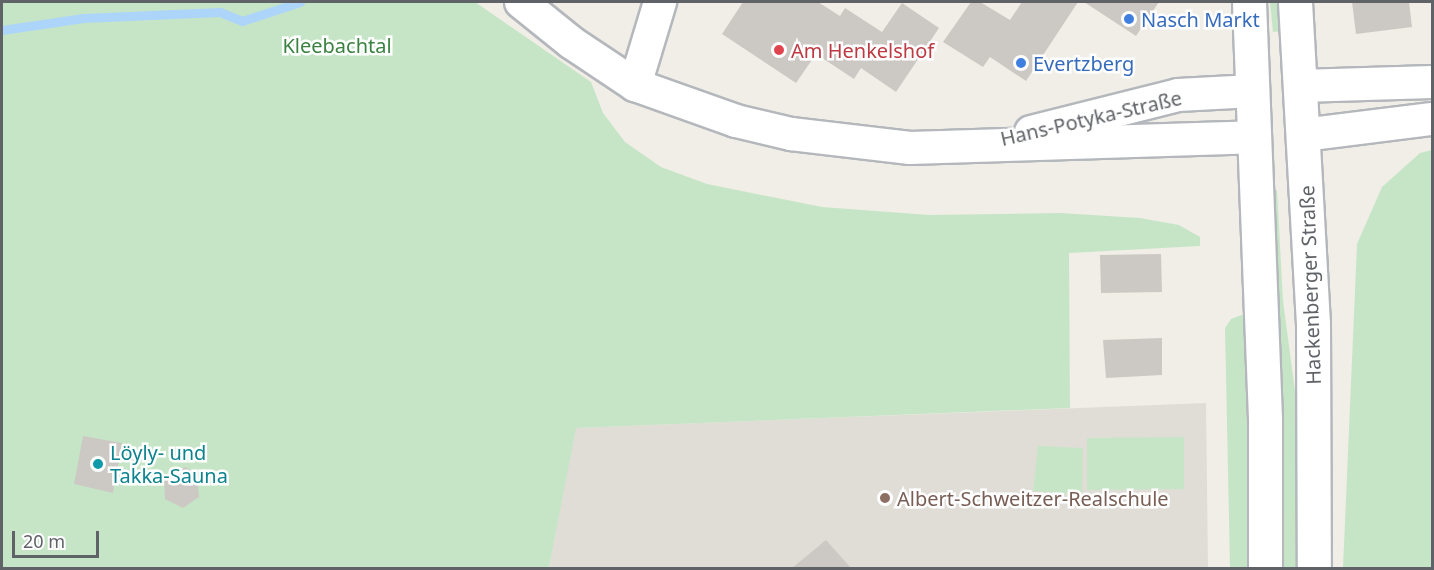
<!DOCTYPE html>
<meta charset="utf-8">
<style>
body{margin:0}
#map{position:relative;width:1434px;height:570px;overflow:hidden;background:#f0eee7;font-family:"Noto Sans",sans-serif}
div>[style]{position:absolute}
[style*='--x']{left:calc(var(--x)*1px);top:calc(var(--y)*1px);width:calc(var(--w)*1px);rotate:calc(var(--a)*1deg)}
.education>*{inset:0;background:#e0ddd6}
.green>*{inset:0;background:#c6e5c7}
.stream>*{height:9px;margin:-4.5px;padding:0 4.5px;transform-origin:4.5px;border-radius:4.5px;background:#add5fa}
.building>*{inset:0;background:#ccc9c4}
.roads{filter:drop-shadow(2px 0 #b4b7bb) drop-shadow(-2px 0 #b4b7bb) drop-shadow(0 2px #b4b7bb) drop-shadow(0 -2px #b4b7bb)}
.street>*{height:32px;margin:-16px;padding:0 16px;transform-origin:16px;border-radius:16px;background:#fff}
.secondary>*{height:33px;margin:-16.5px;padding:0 16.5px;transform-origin:16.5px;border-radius:16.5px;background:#fff}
.dots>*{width:16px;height:16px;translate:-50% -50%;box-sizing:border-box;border:3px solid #fff;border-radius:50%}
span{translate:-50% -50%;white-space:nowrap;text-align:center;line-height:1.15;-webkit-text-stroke:5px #fff;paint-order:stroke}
.shop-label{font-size:20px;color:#366cbe}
.left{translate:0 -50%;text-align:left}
.park-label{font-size:20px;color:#3b8241}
.health-label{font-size:20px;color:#be3a42}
.street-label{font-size:20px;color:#5f6267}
.culture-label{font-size:20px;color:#0d838f}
.education-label{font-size:20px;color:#785e54}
.frame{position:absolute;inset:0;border:3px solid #5f6267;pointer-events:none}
.scale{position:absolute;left:12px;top:531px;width:87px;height:27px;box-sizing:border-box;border:3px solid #5f6267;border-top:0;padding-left:8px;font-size:18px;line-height:21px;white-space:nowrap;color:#5f6267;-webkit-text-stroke:4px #fff;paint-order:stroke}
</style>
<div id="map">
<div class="education">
<div style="clip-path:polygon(1206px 403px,1208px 568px,549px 568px,575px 428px)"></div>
</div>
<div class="green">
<div style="clip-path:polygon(2px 2px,475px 2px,591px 82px,603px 113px,625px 142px,661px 167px,707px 184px,822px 207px,929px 215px,1060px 213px,1140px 218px,1179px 225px,1200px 237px,1200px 246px,1069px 253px,1070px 408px,576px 428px,549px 568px,2px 568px)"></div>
<div style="clip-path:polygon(1270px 2px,1278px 2px,1281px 31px,1273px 32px)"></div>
<div style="clip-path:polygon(1432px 150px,1432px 568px,1343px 568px,1357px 244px,1382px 187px,1420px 153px)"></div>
<div style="clip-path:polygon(1277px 190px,1283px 301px,1300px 428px,1302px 568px,1280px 568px,1269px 191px)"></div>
<div style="clip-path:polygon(1247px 313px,1251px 568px,1230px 568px,1225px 328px,1231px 319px)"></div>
<div style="clip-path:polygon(1184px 437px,1184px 489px,1087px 490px,1087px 438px)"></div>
<div style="clip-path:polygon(1038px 446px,1083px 448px,1082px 495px,1033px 491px)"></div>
</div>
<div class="stream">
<div style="--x:2;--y:30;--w:82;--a:-8.4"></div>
<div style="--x:83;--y:18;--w:137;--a:-2.5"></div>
<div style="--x:220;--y:12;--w:24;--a:22"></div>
<div style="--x:242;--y:21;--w:61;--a:-18.1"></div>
</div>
<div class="building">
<div style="clip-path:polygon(743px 2px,818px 2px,840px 16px,845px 8px,882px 32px,902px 3px,939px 28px,896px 92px,861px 68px,854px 79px,816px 54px,796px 83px,722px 34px)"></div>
<div style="clip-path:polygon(971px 2px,980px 2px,1010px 20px,1022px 2px,1078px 2px,1026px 81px,990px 57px,983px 67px,943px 42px)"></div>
<div style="clip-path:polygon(1084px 2px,1159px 2px,1136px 36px)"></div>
<div style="clip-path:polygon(1352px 2px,1409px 2px,1412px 27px,1356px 34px)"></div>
<div style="clip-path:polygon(1161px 254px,1162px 292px,1101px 293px,1100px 255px)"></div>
<div style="clip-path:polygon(1162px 338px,1162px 375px,1106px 378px,1103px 340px)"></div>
<div style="clip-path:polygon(83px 436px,122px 443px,113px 493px,74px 484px)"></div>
<div style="clip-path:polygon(185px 467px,197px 473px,199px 497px,183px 508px,165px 499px,164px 481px)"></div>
<div style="clip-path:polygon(826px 540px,851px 568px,792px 568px)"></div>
</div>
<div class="roads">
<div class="street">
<div style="--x:521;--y:2;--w:65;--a:38.8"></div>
<div style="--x:572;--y:43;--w:76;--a:33.7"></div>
<div style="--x:635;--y:85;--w:107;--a:19.6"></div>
<div style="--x:736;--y:121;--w:57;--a:13.3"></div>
<div style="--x:791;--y:134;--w:120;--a:6.7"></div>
<div style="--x:910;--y:148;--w:344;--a:-1.8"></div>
<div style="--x:635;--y:85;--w:87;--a:-73.2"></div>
<div style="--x:1300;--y:86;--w:132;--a:-1.7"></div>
<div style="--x:1031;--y:132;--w:152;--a:-14.1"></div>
<div style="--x:1178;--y:95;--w:75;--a:-3.1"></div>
<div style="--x:1303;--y:135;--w:130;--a:-7.1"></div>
</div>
<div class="secondary">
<div style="--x:1249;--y:2;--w:417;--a:87.8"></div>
<div style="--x:1265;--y:419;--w:149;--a:90"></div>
<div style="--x:1295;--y:2;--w:323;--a:86.8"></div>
<div style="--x:1313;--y:324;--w:244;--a:89.8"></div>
</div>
</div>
<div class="dots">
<div style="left:1129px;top:19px;background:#3f7fe0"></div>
<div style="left:779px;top:50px;background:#e0444e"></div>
<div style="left:1021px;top:63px;background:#3f7fe0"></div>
<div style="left:98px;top:464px;background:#0f9aa8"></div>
<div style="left:885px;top:498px;background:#8d6e63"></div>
</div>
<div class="shop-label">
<span class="left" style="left:1141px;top:19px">Nasch Markt</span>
<span class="left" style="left:1033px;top:63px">Evertzberg</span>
</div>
<div class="park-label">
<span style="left:337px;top:45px">Kleebachtal</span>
</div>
<div class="health-label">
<span class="left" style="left:791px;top:50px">Am Henkelshof</span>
</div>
<div class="street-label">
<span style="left:1091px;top:118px;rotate:-13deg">Hans-Potyka-Straße</span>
<span style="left:1310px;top:285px;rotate:-92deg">Hackenberger Straße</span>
</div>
<div class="culture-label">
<span class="left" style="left:110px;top:464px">Löyly- und<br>Takka-Sauna</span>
</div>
<div class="education-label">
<span class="left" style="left:897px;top:498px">Albert-Schweitzer-Realschule</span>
</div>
<div class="frame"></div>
<div class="scale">20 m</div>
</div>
